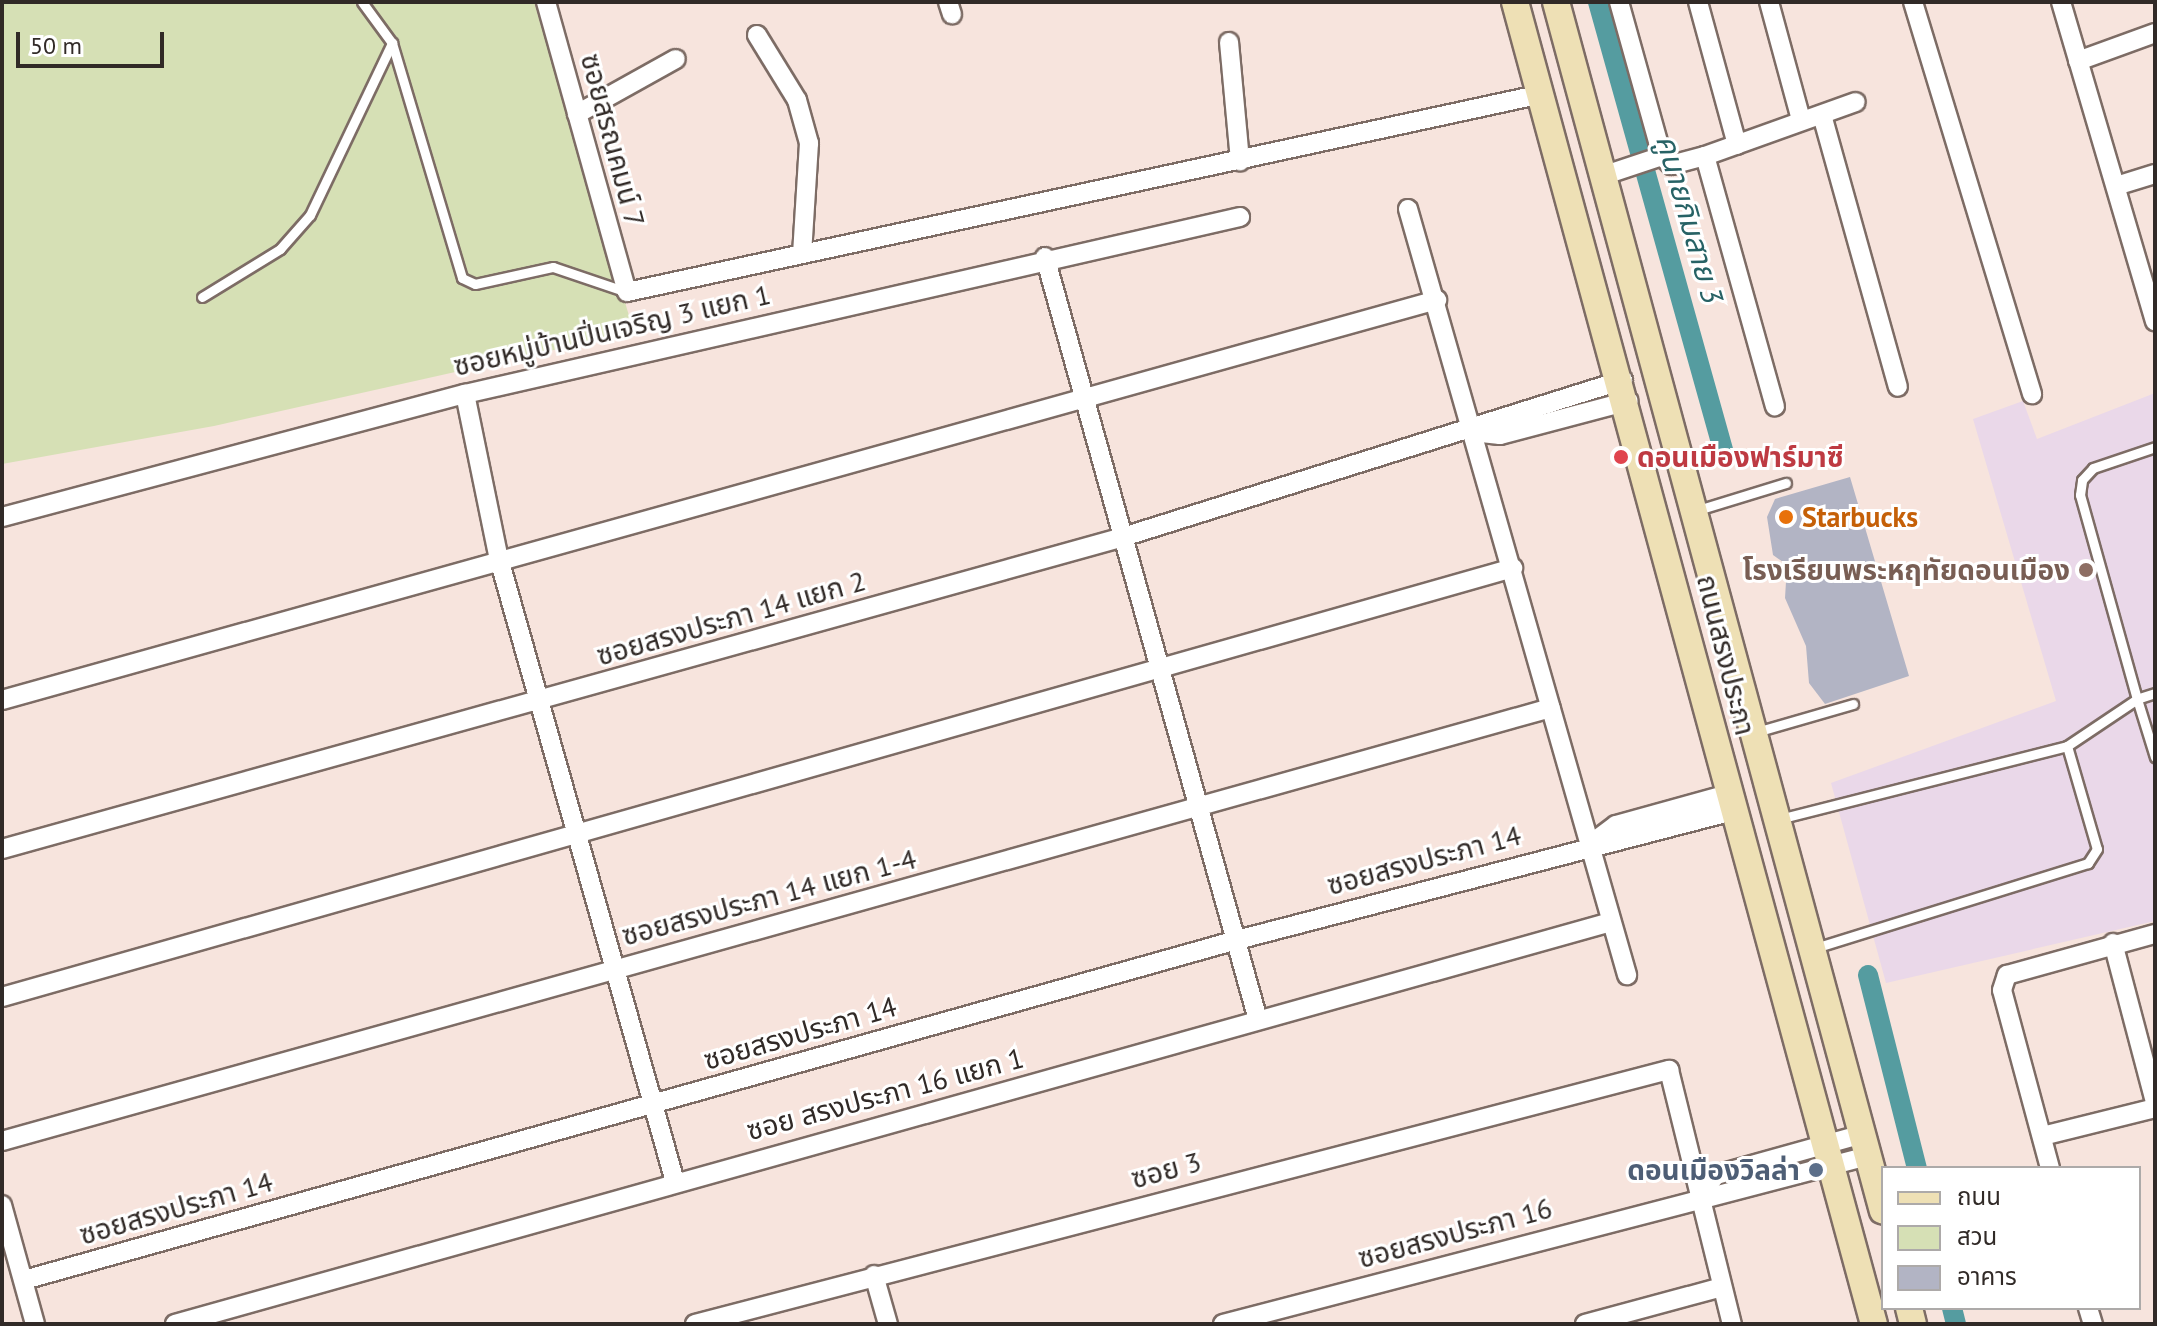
<!DOCTYPE html>
<meta charset="utf-8">
<style>
body{margin:0}
#map{position:relative;width:2157px;height:1326px;overflow:hidden;background:#f7e4dd;font-family:"PT Sans","Noto Sans Thai",sans-serif}
div>[style]{position:absolute}
[style*='--x']{left:calc(var(--x)*1px);top:calc(var(--y)*1px);width:calc(var(--w)*1px);rotate:calc(var(--a)*1deg)}
.education>*{inset:0;background:#ead8e9}
.green>*{inset:0;background:#d6e0b5}
.canal>*{height:20px;margin:-10px;padding:0 10px;transform-origin:10px;border-radius:10px;background:#559ca0}
.building>*{inset:0;background:#b2b4c4}
.roads{filter:drop-shadow(2px 0 #7d6c65) drop-shadow(-2px 0 #7d6c65) drop-shadow(0 2px #7d6c65) drop-shadow(0 -2px #7d6c65)}
.service>*{height:9px;margin:-4.5px;padding:0 4.5px;transform-origin:4.5px;border-radius:4.5px;background:#fff}
.minor>*{height:18px;margin:-9px;padding:0 9px;transform-origin:9px;border-radius:9px;background:#fff}
.secondary>*{height:26px;margin:-13px;padding:0 13px;transform-origin:13px;border-radius:13px;background:#eee0b5}
.dots>*{width:22px;height:22px;translate:-50% -50%;box-sizing:border-box;border:4px solid #fff;border-radius:50%}
span{translate:-50% -50%;white-space:nowrap;text-align:center;line-height:1.15;-webkit-text-stroke:6px #fff;paint-order:stroke}
.street-label{font-size:28px;color:#312a27}
.health-label{font-size:28px;color:#be3a42;font-weight:700}
.left{translate:0 -50%;text-align:left}
.food-label{font-size:28px;color:#c56008;font-weight:700}
.education-label{font-size:28px;color:#785e54;font-weight:700}
.right{translate:-100% -50%;text-align:right}
.service-label{font-size:28px;color:#4e5e75;font-weight:700}
.water-label{font-size:30px;color:#276265;font-style:italic}
.frame{position:absolute;inset:0;border:4px solid #312a27;pointer-events:none}
.legend{position:absolute;left:1881px;top:1166px;width:260px;height:144px;box-sizing:border-box;background:#fff;border:2px solid #adaaa9;margin:0;padding:10px 14px;list-style:none;font-size:24px;color:#312a27}
.legend li{display:flex;align-items:center;gap:16px;height:40px}
.legend b{width:40px;border:2px solid #adaaa9}
.scale{position:absolute;left:16px;top:32px;width:148px;height:36px;box-sizing:border-box;border:4px solid #312a27;border-top:0;padding-left:10px;font-size:24px;line-height:28px;white-space:nowrap;color:#312a27;-webkit-text-stroke:6px #fff;paint-order:stroke}
</style>
<div id="map">
<div class="education">
<div style="clip-path:polygon(2155px 393px,2155px 921px,1886px 983px,1831px 783px,2056px 701px,1973px 419px,2023px 401px,2037px 439px)"></div>
</div>
<div class="green">
<div style="clip-path:polygon(2px 2px,534px 2px,634px 332px,214px 426px,2px 464px)"></div>
</div>
<div class="canal">
<div style="--x:1598;--y:2;--w:467;--a:74.4"></div>
<div style="--x:1868;--y:975;--w:199;--a:75.8"></div>
<div style="--x:1952;--y:1308;--w:16;--a:76"></div>
</div>
<div class="building">
<div style="clip-path:polygon(1850px 477px,1909px 676px,1825px 704px,1809px 683px,1806px 646px,1785px 598px,1787px 565px,1773px 555px,1767px 517px,1775px 499px)"></div>
</div>
<div class="roads">
<div class="service">
<div style="--x:362;--y:2;--w:51;--a:53.8"></div>
<div style="--x:392;--y:43;--w:245;--a:73.4"></div>
<div style="--x:462;--y:278;--w:14;--a:25"></div>
<div style="--x:475;--y:284;--w:80;--a:-12.3"></div>
<div style="--x:553;--y:267;--w:78;--a:18.7"></div>
<div style="--x:202;--y:297;--w:92;--a:-31.6"></div>
<div style="--x:280;--y:249;--w:45;--a:-48.6"></div>
<div style="--x:310;--y:215;--w:191;--a:-64.5"></div>
<div style="--x:1698;--y:510;--w:92;--a:-17.1"></div>
<div style="--x:2155;--y:693;--w:19;--a:162"></div>
<div style="--x:2137;--y:699;--w:61;--a:72.8"></div>
<div style="--x:1756;--y:732;--w:101;--a:-16.1"></div>
<div style="--x:2067;--y:746;--w:84;--a:-33.9"></div>
<div style="--x:2137;--y:699;--w:212;--a:-105.6"></div>
<div style="--x:2080;--y:495;--w:15;--a:-82"></div>
<div style="--x:2082;--y:480;--w:16;--a:-47"></div>
<div style="--x:2093;--y:468;--w:65;--a:-18.7"></div>
<div style="--x:1779;--y:819;--w:297;--a:-14.2"></div>
<div style="--x:2067;--y:746;--w:107;--a:73.8"></div>
<div style="--x:2097;--y:849;--w:17;--a:123"></div>
<div style="--x:2088;--y:863;--w:286;--a:162.7"></div>
</div>
<div class="minor">
<div style="--x:546;--y:2;--w:301;--a:74.4"></div>
<div style="--x:627;--y:292;--w:936;--a:-12.21"></div>
<div style="--x:948;--y:2;--w:13;--a:72"></div>
<div style="--x:1619;--y:2;--w:160;--a:74.4"></div>
<div style="--x:1698;--y:2;--w:148;--a:74.7"></div>
<div style="--x:1769;--y:2;--w:122;--a:74.8"></div>
<div style="--x:1913;--y:2;--w:410;--a:73.1"></div>
<div style="--x:2061;--y:2;--w:333;--a:73.6"></div>
<div style="--x:757;--y:35;--w:76;--a:58.4"></div>
<div style="--x:797;--y:100;--w:45;--a:74.4"></div>
<div style="--x:809;--y:143;--w:111;--a:93.6"></div>
<div style="--x:1229;--y:42;--w:120;--a:84.7"></div>
<div style="--x:2078;--y:61;--w:82;--a:-20"></div>
<div style="--x:577;--y:114;--w:113;--a:-29.1"></div>
<div style="--x:1822;--y:115;--w:282;--a:74.4"></div>
<div style="--x:1705;--y:156;--w:260;--a:74.4"></div>
<div style="--x:1608;--y:174;--w:57;--a:-18.4"></div>
<div style="--x:1662;--y:156;--w:13;--a:45"></div>
<div style="--x:1671;--y:165;--w:35;--a:-15"></div>
<div style="--x:1705;--y:156;--w:160;--a:-19.7"></div>
<div style="--x:2116;--y:186;--w:41;--a:-17.1"></div>
<div style="--x:1408;--y:209;--w:797;--a:74.04"></div>
<div style="--x:1045;--y:257;--w:792;--a:74.4"></div>
<div style="--x:465;--y:394;--w:168;--a:78.4"></div>
<div style="--x:499;--y:559;--w:647;--a:74.22"></div>
<div style="--x:1472;--y:432;--w:28;--a:6"></div>
<div style="--x:1500;--y:435;--w:133;--a:-14.8"></div>
<div style="--x:2;--y:517;--w:479;--a:-14.9"></div>
<div style="--x:465;--y:394;--w:795;--a:-12.86"></div>
<div style="--x:2;--y:700;--w:1490;--a:-15.58"></div>
<div style="--x:1592;--y:843;--w:30;--a:-37"></div>
<div style="--x:1616;--y:825;--w:116;--a:-15.5"></div>
<div style="--x:2;--y:849;--w:1164;--a:-15.55"></div>
<div style="--x:1123;--y:537;--w:524;--a:-17.43"></div>
<div style="--x:2113;--y:943;--w:164;--a:75.2"></div>
<div style="--x:2;--y:997;--w:1571;--a:-15.85"></div>
<div style="--x:2042;--y:1136;--w:116;--a:-13.9"></div>
<div style="--x:2;--y:1141;--w:1608;--a:-15.62"></div>
<div style="--x:2050;--y:1168;--w:184;--a:-105.1"></div>
<div style="--x:2002;--y:990;--w:16;--a:-72"></div>
<div style="--x:2007;--y:975;--w:154;--a:-15.5"></div>
<div style="--x:1701;--y:1194;--w:24;--a:-52"></div>
<div style="--x:1716;--y:1175;--w:153;--a:-15.6"></div>
<div style="--x:2;--y:1205;--w:123;--a:74.5"></div>
<div style="--x:874;--y:1275;--w:51;--a:74.1"></div>
<div style="--x:24;--y:1280;--w:1260;--a:-15.66"></div>
<div style="--x:1237;--y:940;--w:513;--a:-14.58"></div>
<div style="--x:2088;--y:1308;--w:17;--a:73"></div>
<div style="--x:175;--y:1324;--w:1491;--a:-15.64"></div>
<div style="--x:695;--y:1324;--w:1007;--a:-14.62"></div>
<div style="--x:1669;--y:1070;--w:262;--a:76.1"></div>
<div style="--x:1223;--y:1324;--w:667;--a:-14.6"></div>
<div style="--x:1585;--y:1324;--w:142;--a:-15.1"></div>
</div>
<div class="secondary">
<div style="--x:1515;--y:2;--w:1370;--a:74.81"></div>
<div style="--x:1556;--y:2;--w:1252;--a:74.87"></div>
<div style="--x:1909;--y:1308;--w:16;--a:76"></div>
</div>
</div>
<div class="dots">
<div style="left:1621px;top:457px;background:#e0444e"></div>
<div style="left:1786px;top:517px;background:#e8710a"></div>
<div style="left:2086px;top:570px;background:#8d6e63"></div>
<div style="left:1816px;top:1170px;background:#5c6f8a"></div>
</div>
<div class="street-label">
<span style="left:613px;top:140px;rotate:75deg">ซอยสรณคมน์ 7</span>
<span style="left:612px;top:330px;rotate:-13deg">ซอยหมู่บ้านปิ่นเจริญ 3 แยก 1</span>
<span style="left:731px;top:618px;rotate:-16deg">ซอยสรงประภา 14 แยก 2</span>
<span style="left:1726px;top:655px;rotate:76deg">ถนนสรงประภา</span>
<span style="left:1424px;top:860px;rotate:-15deg">ซอยสรงประภา 14</span>
<span style="left:769px;top:897px;rotate:-15deg">ซอยสรงประภา 14 แยก 1-4</span>
<span style="left:800px;top:1033px;rotate:-16deg">ซอยสรงประภา 14</span>
<span style="left:885px;top:1094px;rotate:-15deg">ซอย สรงประภา 16 แยก 1</span>
<span style="left:1166px;top:1170px;rotate:-15deg">ซอย 3</span>
<span style="left:176px;top:1208px;rotate:-16deg">ซอยสรงประภา 14</span>
<span style="left:1455px;top:1233px;rotate:-15deg">ซอยสรงประภา 16</span>
</div>
<div class="health-label">
<span class="left" style="left:1637px;top:457px">ดอนเมืองฟาร์มาซี</span>
</div>
<div class="food-label">
<span class="left" style="left:1802px;top:517px">Starbucks</span>
</div>
<div class="education-label">
<span class="right" style="left:2070px;top:570px">โรงเรียนพระหฤทัยดอนเมือง</span>
</div>
<div class="service-label">
<span class="right" style="left:1800px;top:1170px">ดอนเมืองวิลล่า</span>
</div>
<div class="water-label">
<span style="left:1690px;top:219px;rotate:74deg">คูนายกิมสาย 3</span>
</div>
<div class="frame"></div>
<ul class="legend">
<li><b style="height:10px;background:#eee0b5"></b>ถนน</li>
<li><b style="height:22px;background:#d6e0b5"></b>สวน</li>
<li><b style="height:22px;background:#b2b4c4"></b>อาคาร</li>
</ul>
<div class="scale">50 m</div>
</div>
